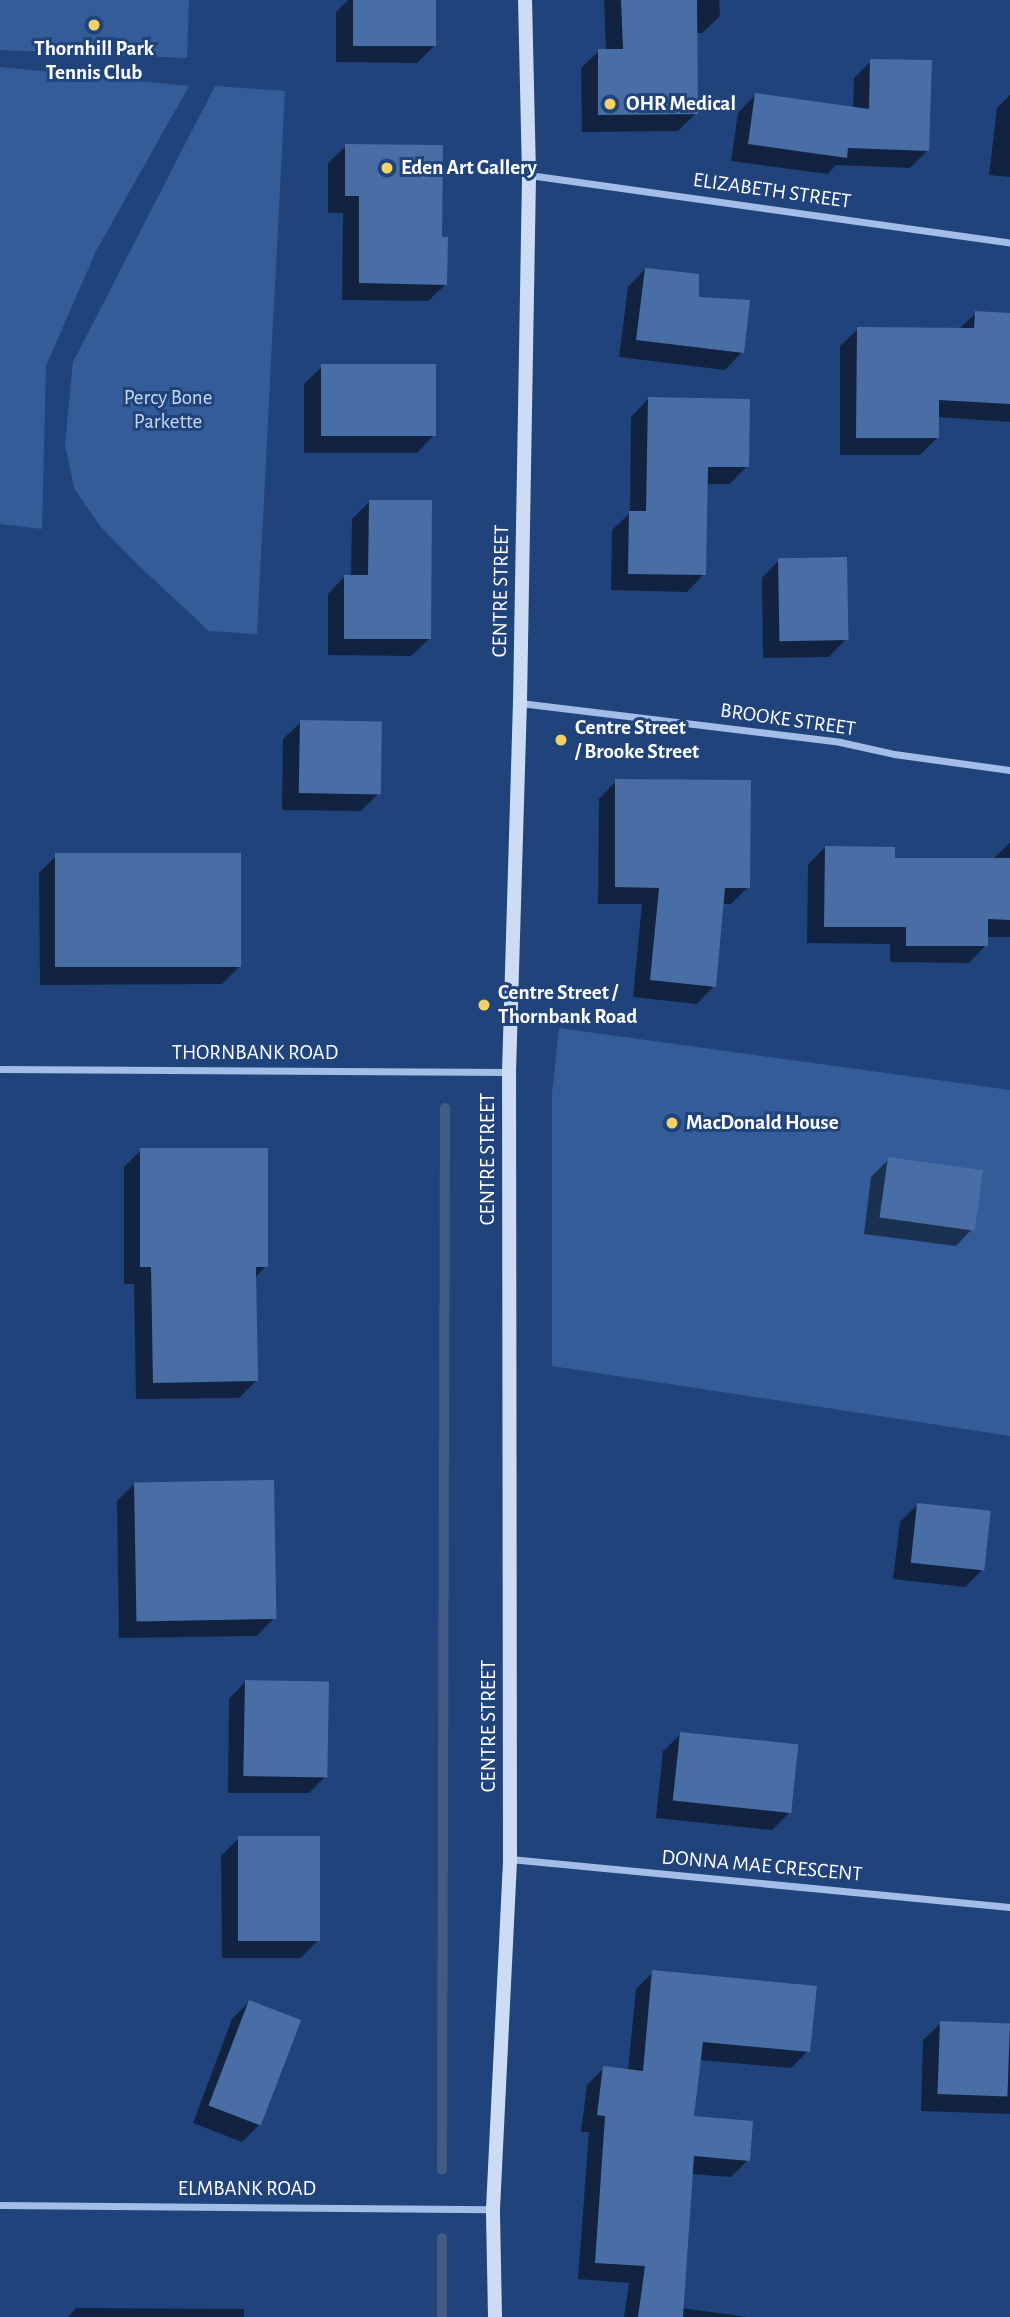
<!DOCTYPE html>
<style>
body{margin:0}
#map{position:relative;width:1010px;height:2317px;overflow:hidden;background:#20437b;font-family:"Alegreya Sans",sans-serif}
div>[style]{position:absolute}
.green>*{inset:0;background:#335c99}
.shadow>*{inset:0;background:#0007}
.stream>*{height:10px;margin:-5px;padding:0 5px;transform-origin:5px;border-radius:5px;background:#415b84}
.building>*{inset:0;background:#496da5;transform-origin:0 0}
.street>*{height:7px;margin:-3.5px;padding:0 3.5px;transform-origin:3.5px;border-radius:3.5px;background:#a2bee6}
.secondary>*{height:14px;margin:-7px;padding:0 7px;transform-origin:7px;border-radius:7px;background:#ccdcf5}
.dots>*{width:19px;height:19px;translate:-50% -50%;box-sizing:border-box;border:4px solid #20437b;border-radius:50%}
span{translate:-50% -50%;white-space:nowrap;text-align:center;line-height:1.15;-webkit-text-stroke:6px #20437b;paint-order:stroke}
.poi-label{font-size:21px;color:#fff;font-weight:700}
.left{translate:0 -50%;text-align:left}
.street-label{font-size:21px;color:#fff}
.park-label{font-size:21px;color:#c6d9f5}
</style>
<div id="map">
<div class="green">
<i style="clip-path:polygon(0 0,189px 0,187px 58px,0 50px)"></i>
<i style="clip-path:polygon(0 67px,189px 86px,96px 251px,46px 366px,42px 529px,0 524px)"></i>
<i style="clip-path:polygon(215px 86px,285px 91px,257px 634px,209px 631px,136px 563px,100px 526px,74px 488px,65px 444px,73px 362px)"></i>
<i style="clip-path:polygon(559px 1028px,1010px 1090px,1010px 1436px,552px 1366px,552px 1093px)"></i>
</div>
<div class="shadow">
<i style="clip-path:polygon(348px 0,434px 0,434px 46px,417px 63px,336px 62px,336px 12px)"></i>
<i style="clip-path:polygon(604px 0,719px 0,720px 16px,702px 33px,695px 33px,696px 113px,678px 131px,582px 132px,581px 68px,599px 51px,606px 51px)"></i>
<i style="clip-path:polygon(871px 61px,928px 150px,910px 168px,836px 165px,828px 174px,731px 161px,738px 113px,755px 95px,853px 108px,854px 78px)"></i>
<i style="clip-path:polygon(1010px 95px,1010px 177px,989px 175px,997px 108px)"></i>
<i style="clip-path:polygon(346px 146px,441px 239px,446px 284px,428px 301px,342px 300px,343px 213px,328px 213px,328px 163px)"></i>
<i style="clip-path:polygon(645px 269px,697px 298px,742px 352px,725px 370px,619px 357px,628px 287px)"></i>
<i style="clip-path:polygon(976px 313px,1010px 315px,1010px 422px,937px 417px,937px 438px,920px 455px,840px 455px,840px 346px,858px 329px,959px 329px)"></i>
<i style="clip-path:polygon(322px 367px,434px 435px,417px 453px,304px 453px,304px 384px)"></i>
<i style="clip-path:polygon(648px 399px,747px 466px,730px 484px,706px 484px,704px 574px,687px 592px,611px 590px,612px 530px,630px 513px,631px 417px)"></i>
<i style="clip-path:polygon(369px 502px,429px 639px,411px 656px,328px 655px,328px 594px,345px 576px,351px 576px,352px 519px)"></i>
<i style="clip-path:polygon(779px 560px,846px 639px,829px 657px,763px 658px,762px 578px)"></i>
<i style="clip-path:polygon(301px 722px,379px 793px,361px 811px,282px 810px,283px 739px)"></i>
<i style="clip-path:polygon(616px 781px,748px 887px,731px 904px,722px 904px,714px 986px,697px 1004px,633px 997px,642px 904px,598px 904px,599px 799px)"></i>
<i style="clip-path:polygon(1010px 843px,1010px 937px,986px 937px,986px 945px,969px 963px,890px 962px,890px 944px,807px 943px,808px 865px,825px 847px,893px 859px,992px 860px)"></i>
<i style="clip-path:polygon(56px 856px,240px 966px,222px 984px,40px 985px,39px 873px)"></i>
<i style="clip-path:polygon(141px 1150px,266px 1266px,255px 1278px,256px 1381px,239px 1398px,136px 1399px,134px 1284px,124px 1284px,124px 1167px)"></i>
<i style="clip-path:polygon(889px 1159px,973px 1228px,956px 1246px,864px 1234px,871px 1177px)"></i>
<i style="clip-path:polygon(134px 1484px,274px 1618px,257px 1636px,119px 1638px,117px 1501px)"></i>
<i style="clip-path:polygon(917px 1505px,982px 1570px,965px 1587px,893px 1579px,900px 1522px)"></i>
<i style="clip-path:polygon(246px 1681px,326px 1776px,309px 1793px,228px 1793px,229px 1699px)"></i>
<i style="clip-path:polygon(681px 1734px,789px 1813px,772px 1830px,656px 1818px,663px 1751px)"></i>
<i style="clip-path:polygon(239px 1838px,318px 1940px,301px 1958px,222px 1958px,221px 1856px)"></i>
<i style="clip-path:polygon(653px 1972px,808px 2051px,791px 2068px,699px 2060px,692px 2118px,748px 2160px,731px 2177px,691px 2174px,681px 2308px,748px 2317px,624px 2317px,629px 2283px,578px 2279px,589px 2132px,581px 2132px,587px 2085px,604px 2068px,628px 2071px,636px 1989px)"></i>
<i style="clip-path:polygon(249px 2002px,260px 2124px,242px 2142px,193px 2123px,232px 2019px)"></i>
<i style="clip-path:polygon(941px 2023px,1010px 2025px,1010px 2114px,921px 2111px,923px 2040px)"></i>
<i style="clip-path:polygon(76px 2308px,244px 2309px,244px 2317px,68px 2317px)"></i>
</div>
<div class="stream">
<i style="left:442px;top:2170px;width:1062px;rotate:-89.84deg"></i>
<i style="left:442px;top:2317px;width:79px;rotate:-90deg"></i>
</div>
<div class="building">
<i style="left:353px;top:0;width:83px;height:46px"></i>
<i style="clip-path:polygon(621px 0,697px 0,698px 114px,598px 115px,598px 49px,623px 49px)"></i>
<i style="clip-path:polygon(870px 59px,932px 60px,929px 151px,848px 148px,847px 158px,748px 144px,755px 93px,869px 109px)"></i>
<i style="clip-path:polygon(345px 144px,443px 145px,442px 237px,448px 237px,447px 285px,359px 283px,359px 196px,345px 196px)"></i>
<i style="clip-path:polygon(645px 268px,699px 274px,699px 297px,750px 300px,744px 353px,636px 340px)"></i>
<i style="clip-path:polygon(975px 311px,1010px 313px,1010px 404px,939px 400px,939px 438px,856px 438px,857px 327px,974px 328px)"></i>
<i style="left:436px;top:364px;width:72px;height:115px;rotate:90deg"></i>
<i style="clip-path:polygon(648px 397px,750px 399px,749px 467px,708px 467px,706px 575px,628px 574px,629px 511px,646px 511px)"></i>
<i style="clip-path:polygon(369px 500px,432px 500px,431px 639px,344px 639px,344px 575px,368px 575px)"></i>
<i style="left:847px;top:557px;width:83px;height:69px;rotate:89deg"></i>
<i style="left:300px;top:720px;width:82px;height:73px;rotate:1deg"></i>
<i style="clip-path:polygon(615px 779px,751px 780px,750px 888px,725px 888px,716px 987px,650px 980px,659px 888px,615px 887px)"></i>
<i style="clip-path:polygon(825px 846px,895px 847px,895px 858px,1010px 858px,1010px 920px,988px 919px,988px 946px,906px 946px,906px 927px,824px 927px)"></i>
<i style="left:241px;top:853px;width:114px;height:186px;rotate:90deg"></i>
<i style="clip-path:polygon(140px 1148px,268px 1148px,268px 1267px,256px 1267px,258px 1381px,153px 1383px,151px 1267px,140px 1267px)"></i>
<i style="left:888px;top:1157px;width:96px;height:61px;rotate:8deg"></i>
<i style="left:274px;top:1480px;width:139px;height:140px;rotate:89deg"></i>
<i style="left:917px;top:1503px;width:74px;height:60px;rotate:6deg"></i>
<i style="left:245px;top:1680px;width:84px;height:96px;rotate:1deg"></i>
<i style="left:680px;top:1732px;width:119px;height:69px;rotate:6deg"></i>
<i style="left:320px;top:1836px;width:105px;height:82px;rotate:90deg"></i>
<i style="clip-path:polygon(652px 1970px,817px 1986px,810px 2052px,703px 2042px,694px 2116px,753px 2121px,750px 2161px,694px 2156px,683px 2317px,638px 2317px,645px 2266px,595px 2263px,605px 2116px,597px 2115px,603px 2066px,643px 2071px)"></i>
<i style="left:249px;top:2000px;width:56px;height:113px;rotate:21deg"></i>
<i style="left:940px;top:2021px;width:70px;height:73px;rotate:2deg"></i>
</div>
<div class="street">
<i style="left:529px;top:175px;width:486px;rotate:8deg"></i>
<i style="left:520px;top:703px;width:322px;rotate:6.9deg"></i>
<i style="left:840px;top:742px;width:55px;rotate:12.5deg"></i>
<i style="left:894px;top:754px;width:117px;rotate:7.9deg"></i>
<i style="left:0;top:1069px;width:508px;rotate:0.34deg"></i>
<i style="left:510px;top:1859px;width:502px;rotate:5.48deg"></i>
<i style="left:0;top:2205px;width:493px;rotate:0.5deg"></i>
</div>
<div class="secondary">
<i style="left:495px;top:2317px;width:108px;rotate:-91.1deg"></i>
<i style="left:493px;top:2209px;width:350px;rotate:-87.2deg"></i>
<i style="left:510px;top:1859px;width:787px;rotate:-90.07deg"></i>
<i style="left:509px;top:1072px;width:369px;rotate:-88.3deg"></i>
<i style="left:520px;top:703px;width:528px;rotate:-89.02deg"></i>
<i style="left:529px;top:175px;width:175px;rotate:-91.3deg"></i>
</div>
<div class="dots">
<i style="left:94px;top:25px;background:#f3d163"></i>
<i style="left:610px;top:104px;background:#f3d163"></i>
<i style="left:387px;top:168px;background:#f3d163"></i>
<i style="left:561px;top:740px;background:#f3d163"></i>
<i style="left:484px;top:1005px;background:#f3d163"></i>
<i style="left:672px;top:1123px;background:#f3d163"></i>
</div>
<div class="poi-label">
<span style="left:94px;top:61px">Thornhill Park<br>Tennis Club</span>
<span class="left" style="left:626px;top:104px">OHR Medical</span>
<span class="left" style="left:401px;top:168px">Eden Art Gallery</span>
<span class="left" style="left:575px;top:740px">Centre Street<br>/ Brooke Street</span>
<span class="left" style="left:498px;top:1005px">Centre Street /<br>Thornbank Road</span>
<span class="left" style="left:686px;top:1123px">MacDonald House</span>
</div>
<div class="street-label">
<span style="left:772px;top:191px;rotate:8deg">ELIZABETH STREET</span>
<span style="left:501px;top:591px;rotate:-89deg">CENTRE STREET</span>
<span style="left:788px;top:720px;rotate:8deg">BROOKE STREET</span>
<span style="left:255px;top:1053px">THORNBANK ROAD</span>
<span style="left:488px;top:1159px;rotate:-90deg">CENTRE STREET</span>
<span style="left:489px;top:1726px;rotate:-90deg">CENTRE STREET</span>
<span style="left:762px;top:1866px;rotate:5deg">DONNA MAE CRESCENT</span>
<span style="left:247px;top:2189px">ELMBANK ROAD</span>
</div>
<div class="park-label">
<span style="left:168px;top:410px">Percy Bone<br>Parkette</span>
</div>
</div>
